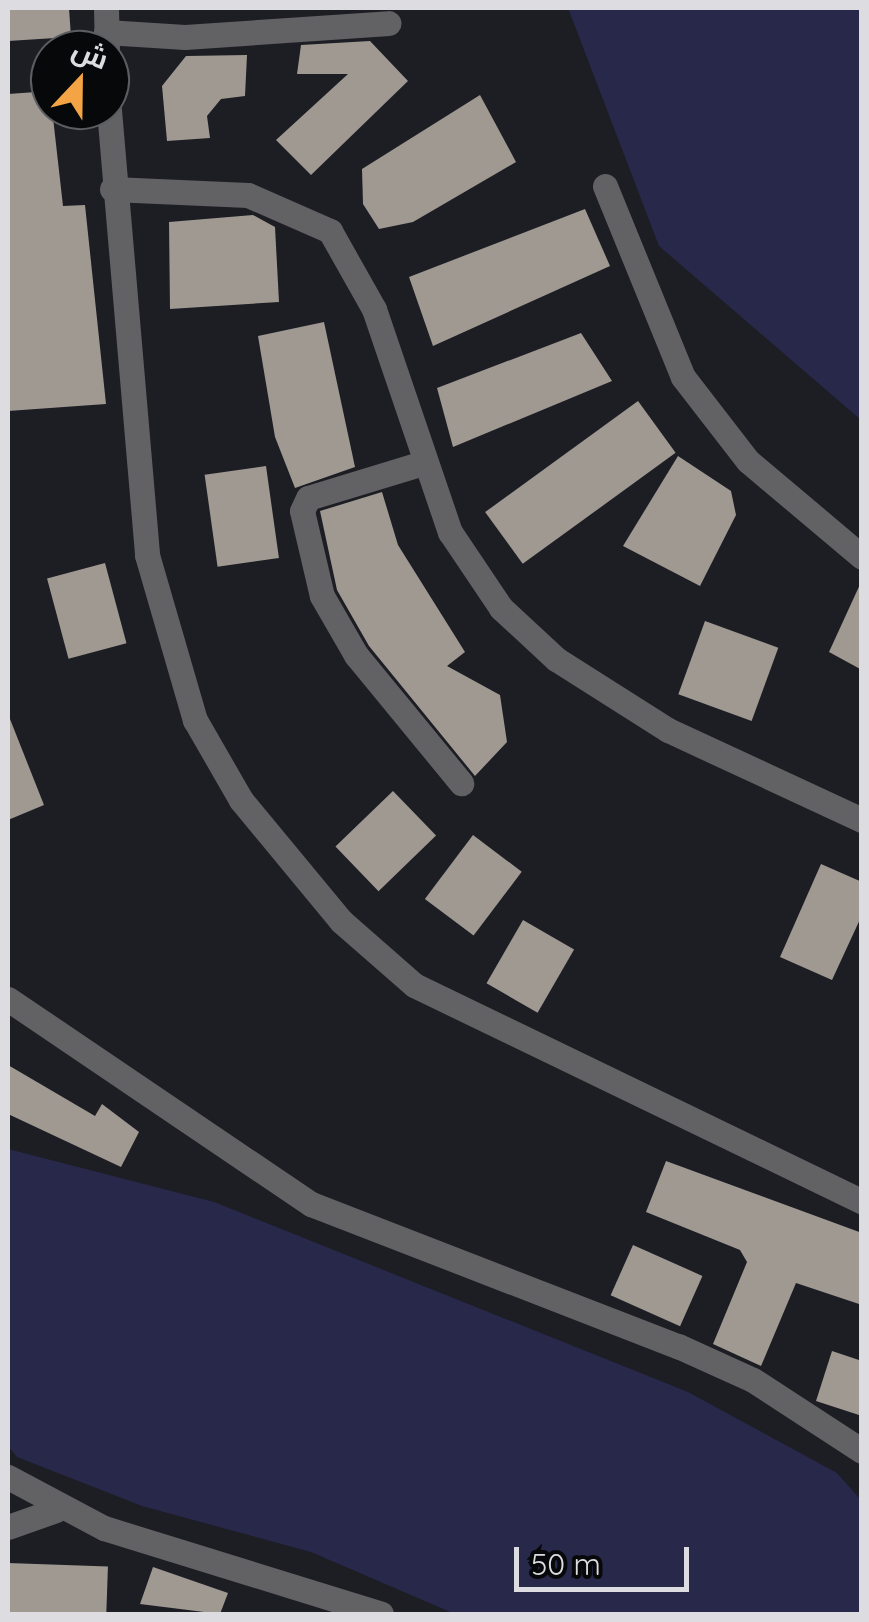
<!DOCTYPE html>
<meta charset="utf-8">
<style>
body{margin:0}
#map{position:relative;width:869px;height:1622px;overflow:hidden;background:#1d1d24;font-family:Quicksand,Cairo,sans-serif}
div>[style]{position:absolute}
.green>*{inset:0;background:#27284a}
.building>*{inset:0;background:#9f9992;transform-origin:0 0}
.minor>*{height:25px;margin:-12.5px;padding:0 12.5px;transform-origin:12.5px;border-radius:12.5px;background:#626265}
span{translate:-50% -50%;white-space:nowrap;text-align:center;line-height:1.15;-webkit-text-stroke:10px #07080a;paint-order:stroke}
.frame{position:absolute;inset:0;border:10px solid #dcdce1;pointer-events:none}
.north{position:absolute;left:30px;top:30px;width:100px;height:100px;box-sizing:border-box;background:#07080a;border:2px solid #5c5d60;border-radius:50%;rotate:22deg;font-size:28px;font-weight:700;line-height:40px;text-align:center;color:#dcdce1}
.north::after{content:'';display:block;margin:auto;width:35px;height:45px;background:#f4a444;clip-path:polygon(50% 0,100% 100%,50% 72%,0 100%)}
.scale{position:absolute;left:514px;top:1547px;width:175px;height:45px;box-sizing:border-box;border:5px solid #dcdce1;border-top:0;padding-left:12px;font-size:30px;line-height:35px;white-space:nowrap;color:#dcdce1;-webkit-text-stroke:8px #07080a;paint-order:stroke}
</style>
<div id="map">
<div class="green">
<i style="clip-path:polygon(568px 8px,861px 8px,861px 420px,659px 246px)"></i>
<i style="clip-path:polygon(8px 1149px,214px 1202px,688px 1392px,837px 1473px,861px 1500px,861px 1614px,455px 1614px,311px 1552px,142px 1506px,17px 1457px,8px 1446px)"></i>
</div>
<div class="building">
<i style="clip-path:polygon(8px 8px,69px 8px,71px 37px,8px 41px)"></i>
<i style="clip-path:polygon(370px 41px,408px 81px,311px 175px,276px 140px,348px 74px,297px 74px,301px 45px)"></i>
<i style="clip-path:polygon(247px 55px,245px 96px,221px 99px,207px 116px,210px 138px,167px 141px,162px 86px,186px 56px)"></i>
<i style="clip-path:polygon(50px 91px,63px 206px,85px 205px,106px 404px,8px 411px,8px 94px)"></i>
<i style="clip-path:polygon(480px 95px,516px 162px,413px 222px,379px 229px,363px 204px,362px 169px)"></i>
<i style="clip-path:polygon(585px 209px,610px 266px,433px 346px,409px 277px)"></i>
<i style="clip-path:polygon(253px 215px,275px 227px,279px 302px,170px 309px,169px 222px)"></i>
<i style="clip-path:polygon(324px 322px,355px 467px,295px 488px,275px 437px,258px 336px)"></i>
<i style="clip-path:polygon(581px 333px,612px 381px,453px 447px,437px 388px)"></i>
<i style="left:638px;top:401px;width:64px;height:189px;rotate:54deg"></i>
<i style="clip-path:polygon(678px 456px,731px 491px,736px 515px,700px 586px,623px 546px)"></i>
<i style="left:266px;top:466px;width:93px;height:62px;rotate:82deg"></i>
<i style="clip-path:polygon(382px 492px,398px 545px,465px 652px,447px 666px,500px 695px,507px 742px,475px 776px,369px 646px,337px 590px,320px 511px)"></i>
<i style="left:105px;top:563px;width:83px;height:60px;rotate:75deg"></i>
<i style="clip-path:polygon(862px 580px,862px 670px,829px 652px)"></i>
<i style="left:705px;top:621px;width:78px;height:78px;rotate:20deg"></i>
<i style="clip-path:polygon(8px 714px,44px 805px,8px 820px)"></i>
<i style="left:393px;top:791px;width:62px;height:80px;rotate:46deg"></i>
<i style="left:473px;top:835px;width:61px;height:80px;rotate:37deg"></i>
<i style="clip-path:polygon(821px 864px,862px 882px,862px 915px,832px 980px,780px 957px)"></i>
<i style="left:523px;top:920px;width:59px;height:73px;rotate:30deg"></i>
<i style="clip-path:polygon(8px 1065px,95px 1116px,102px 1104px,139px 1132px,121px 1167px,8px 1114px)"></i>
<i style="clip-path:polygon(666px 1161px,862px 1233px,862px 1305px,796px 1283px,761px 1366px,713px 1344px,747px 1262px,740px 1250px,646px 1212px)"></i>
<i style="left:633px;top:1245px;width:76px;height:55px;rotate:24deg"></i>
<i style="clip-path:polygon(832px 1351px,862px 1361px,862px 1416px,816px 1401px)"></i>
<i style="left:8px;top:1563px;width:100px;height:51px;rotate:2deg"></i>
<i style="clip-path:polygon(153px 1567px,228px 1593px,220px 1614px,140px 1604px)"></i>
</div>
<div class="minor">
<i style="left:106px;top:8px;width:42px;rotate:88.6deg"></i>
<i style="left:106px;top:32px;width:79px;rotate:3.6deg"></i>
<i style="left:185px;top:37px;width:204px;rotate:-3.9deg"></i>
<i style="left:109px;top:110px;width:447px;rotate:85.1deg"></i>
<i style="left:147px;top:555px;width:172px;rotate:73.8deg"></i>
<i style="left:195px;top:720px;width:92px;rotate:60.1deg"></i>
<i style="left:241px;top:800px;width:157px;rotate:50.4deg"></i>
<i style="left:341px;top:921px;width:97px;rotate:41.2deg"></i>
<i style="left:414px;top:985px;width:498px;rotate:25.8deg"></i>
<i style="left:605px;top:186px;width:206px;rotate:67.8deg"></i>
<i style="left:683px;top:377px;width:106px;rotate:52.3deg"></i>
<i style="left:748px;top:461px;width:149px;rotate:40.1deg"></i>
<i style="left:112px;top:189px;width:136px;rotate:2.5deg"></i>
<i style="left:248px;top:195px;width:90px;rotate:23.7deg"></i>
<i style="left:330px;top:231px;width:90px;rotate:60.6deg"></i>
<i style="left:374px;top:309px;width:236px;rotate:71.2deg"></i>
<i style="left:450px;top:532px;width:92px;rotate:56.1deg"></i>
<i style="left:501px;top:608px;width:75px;rotate:42.8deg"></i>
<i style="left:556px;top:659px;width:133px;rotate:32.4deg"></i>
<i style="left:668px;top:730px;width:214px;rotate:24.9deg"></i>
<i style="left:423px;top:463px;width:120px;rotate:163.1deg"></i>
<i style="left:308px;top:498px;width:14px;rotate:115deg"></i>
<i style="left:302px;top:511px;width:87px;rotate:76.8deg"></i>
<i style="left:322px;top:596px;width:68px;rotate:60deg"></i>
<i style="left:356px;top:655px;width:166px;rotate:50.6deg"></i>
<i style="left:8px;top:999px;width:366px;rotate:34.1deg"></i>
<i style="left:311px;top:1204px;width:394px;rotate:21.2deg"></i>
<i style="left:678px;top:1346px;width:82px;rotate:24.4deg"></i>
<i style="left:753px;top:1380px;width:130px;rotate:33.1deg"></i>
<i style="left:8px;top:1477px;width:109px;rotate:28deg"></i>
<i style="left:104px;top:1528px;width:290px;rotate:17.2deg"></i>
<i style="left:8px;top:1527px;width:51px;rotate:-19.5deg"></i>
</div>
<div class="frame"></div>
<div class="north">ش</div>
<div class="scale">50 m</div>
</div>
